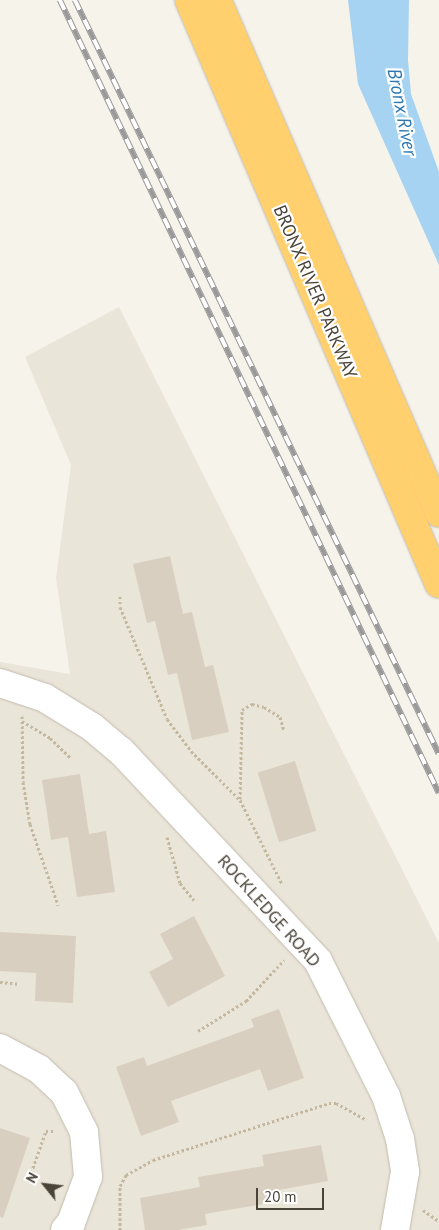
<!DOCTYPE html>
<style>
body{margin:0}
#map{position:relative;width:439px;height:1230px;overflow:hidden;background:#f6f3eb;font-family:"PT Sans",sans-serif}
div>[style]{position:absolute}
.residential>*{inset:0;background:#eae5d9}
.water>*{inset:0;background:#a7d3f2}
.building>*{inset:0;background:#d8cfc0;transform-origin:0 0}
.path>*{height:3px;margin-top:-1.5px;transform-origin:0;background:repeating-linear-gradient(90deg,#c4b79e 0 2.5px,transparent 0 5px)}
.roads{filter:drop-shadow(0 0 1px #c2bbad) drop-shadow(0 0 1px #c2bbad)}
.minor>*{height:28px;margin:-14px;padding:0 14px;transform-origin:14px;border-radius:14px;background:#fff}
.highway>*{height:28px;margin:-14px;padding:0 14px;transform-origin:14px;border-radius:14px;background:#ffd06d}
.rail>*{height:5.5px;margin-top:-2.75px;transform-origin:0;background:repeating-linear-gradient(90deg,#fff 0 11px,#999 0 22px);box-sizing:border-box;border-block:1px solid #999}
span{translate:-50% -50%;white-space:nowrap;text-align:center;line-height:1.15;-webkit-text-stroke:4.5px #fff;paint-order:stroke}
.street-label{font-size:18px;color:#4a4338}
.water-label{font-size:19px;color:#2d78b1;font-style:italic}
.north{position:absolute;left:20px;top:1160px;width:50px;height:50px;-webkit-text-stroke:4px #fff;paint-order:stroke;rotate:299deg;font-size:14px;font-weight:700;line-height:20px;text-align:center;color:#4a4338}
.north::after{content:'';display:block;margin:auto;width:18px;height:22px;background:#4a4338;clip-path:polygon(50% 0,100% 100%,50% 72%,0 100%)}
.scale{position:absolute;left:256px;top:1188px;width:68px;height:22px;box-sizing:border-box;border:2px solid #4a4338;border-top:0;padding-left:6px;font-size:15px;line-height:18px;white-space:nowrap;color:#4a4338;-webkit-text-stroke:4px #fff;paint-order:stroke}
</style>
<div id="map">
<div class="residential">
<i style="clip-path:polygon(119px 307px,439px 943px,439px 1230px,0 1230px,0 662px,70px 674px,56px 578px,71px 465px,25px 357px)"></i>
</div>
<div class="water">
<i style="clip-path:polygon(348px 0,409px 0,408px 60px,411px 94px,439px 172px,439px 265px,358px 84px)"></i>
</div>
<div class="building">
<i style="clip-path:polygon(170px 556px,183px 614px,192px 612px,205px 667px,213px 665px,229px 732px,192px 740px,177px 673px,168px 675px,155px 621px,147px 623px,133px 564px)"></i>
<i style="left:295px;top:761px;width:73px;height:39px;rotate:73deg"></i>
<i style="clip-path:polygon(80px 774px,89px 834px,106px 831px,115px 892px,77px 897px,68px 837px,51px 840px,42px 780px)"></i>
<i style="clip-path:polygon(194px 916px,225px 976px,168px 1007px,149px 972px,173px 959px,160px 934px)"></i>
<i style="clip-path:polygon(0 932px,76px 936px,73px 1003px,35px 1001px,36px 973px,0 971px)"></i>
<i style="clip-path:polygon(279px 1009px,304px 1078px,268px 1091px,260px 1069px,171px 1101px,179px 1122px,141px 1136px,116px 1067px,144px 1057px,147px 1066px,254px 1027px,251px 1019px)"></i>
<i style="clip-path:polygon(0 1128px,30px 1138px,3px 1218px,0 1217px)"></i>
<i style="clip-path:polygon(321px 1145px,328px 1181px,268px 1192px,270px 1203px,205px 1214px,207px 1225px,178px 1230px,145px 1230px,140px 1198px,200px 1187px,198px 1177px,264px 1166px,262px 1155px)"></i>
</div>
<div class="path">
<i style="left:120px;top:596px;width:11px;rotate:90deg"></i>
<i style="left:120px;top:607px;width:121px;rotate:67.2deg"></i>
<i style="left:167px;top:719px;width:40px;rotate:53deg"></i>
<i style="left:191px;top:751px;width:69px;rotate:45deg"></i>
<i style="left:240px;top:800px;width:94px;rotate:63.4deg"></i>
<i style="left:22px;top:716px;width:66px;rotate:89.1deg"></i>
<i style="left:23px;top:782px;width:43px;rotate:80.5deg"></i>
<i style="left:30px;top:824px;width:86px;rotate:70.9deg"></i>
<i style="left:22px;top:721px;width:33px;rotate:31deg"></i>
<i style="left:50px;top:738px;width:28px;rotate:44deg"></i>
<i style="left:240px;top:799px;width:89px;rotate:-88.7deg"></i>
<i style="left:242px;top:710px;width:12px;rotate:-31deg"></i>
<i style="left:252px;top:704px;width:12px;rotate:14deg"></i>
<i style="left:264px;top:707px;width:19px;rotate:32deg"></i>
<i style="left:280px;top:717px;width:15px;rotate:74deg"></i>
<i style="left:167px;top:837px;width:48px;rotate:74.2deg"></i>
<i style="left:180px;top:883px;width:22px;rotate:51deg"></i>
<i style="left:0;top:982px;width:20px;rotate:6deg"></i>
<i style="left:198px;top:1031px;width:57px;rotate:-32deg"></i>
<i style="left:246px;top:1001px;width:56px;rotate:-47.2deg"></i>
<i style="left:28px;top:1182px;width:54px;rotate:-70.6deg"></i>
<i style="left:46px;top:1131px;width:10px"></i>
<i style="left:423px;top:1210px;width:19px;rotate:35deg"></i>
<i style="left:120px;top:1230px;width:44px;rotate:-90deg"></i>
<i style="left:120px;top:1186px;width:13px;rotate:-61deg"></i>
<i style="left:126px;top:1175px;width:31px;rotate:-29deg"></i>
<i style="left:153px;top:1160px;width:185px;rotate:-17.9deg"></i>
<i style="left:329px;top:1103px;width:7px"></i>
<i style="left:336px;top:1103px;width:35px;rotate:29deg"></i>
</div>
<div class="roads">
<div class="minor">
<i style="left:0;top:683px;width:47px;rotate:18.4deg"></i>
<i style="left:45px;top:698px;width:55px;rotate:31.7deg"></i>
<i style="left:92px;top:727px;width:38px;rotate:40deg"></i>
<i style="left:121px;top:751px;width:288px;rotate:46.8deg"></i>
<i style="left:318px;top:961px;width:151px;rotate:63.3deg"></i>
<i style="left:386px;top:1096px;width:45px;rotate:72deg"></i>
<i style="left:400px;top:1139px;width:33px;rotate:81deg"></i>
<i style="left:405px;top:1172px;width:59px;rotate:99.8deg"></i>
<i style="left:0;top:1048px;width:44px;rotate:28.3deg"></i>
<i style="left:39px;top:1069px;width:34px;rotate:43deg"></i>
<i style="left:64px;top:1092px;width:45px;rotate:63.4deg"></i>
<i style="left:84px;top:1132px;width:45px;rotate:84.9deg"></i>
<i style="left:88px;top:1177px;width:49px;rotate:110.3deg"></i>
<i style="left:71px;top:1223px;width:9px;rotate:131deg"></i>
</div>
<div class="highway">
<i style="left:189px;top:0;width:635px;rotate:66.83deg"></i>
<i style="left:217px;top:0;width:559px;rotate:66.6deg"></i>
</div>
</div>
<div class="rail">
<i style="left:60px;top:0;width:879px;rotate:64.46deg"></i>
<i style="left:75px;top:0;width:837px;rotate:64.23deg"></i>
</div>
<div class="street-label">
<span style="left:315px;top:292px;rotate:67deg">BRONX RIVER PARKWAY</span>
<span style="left:269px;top:911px;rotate:48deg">ROCKLEDGE ROAD</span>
</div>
<div class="water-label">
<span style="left:402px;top:112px;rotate:79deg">Bronx River</span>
</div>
<div class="north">N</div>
<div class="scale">20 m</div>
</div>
